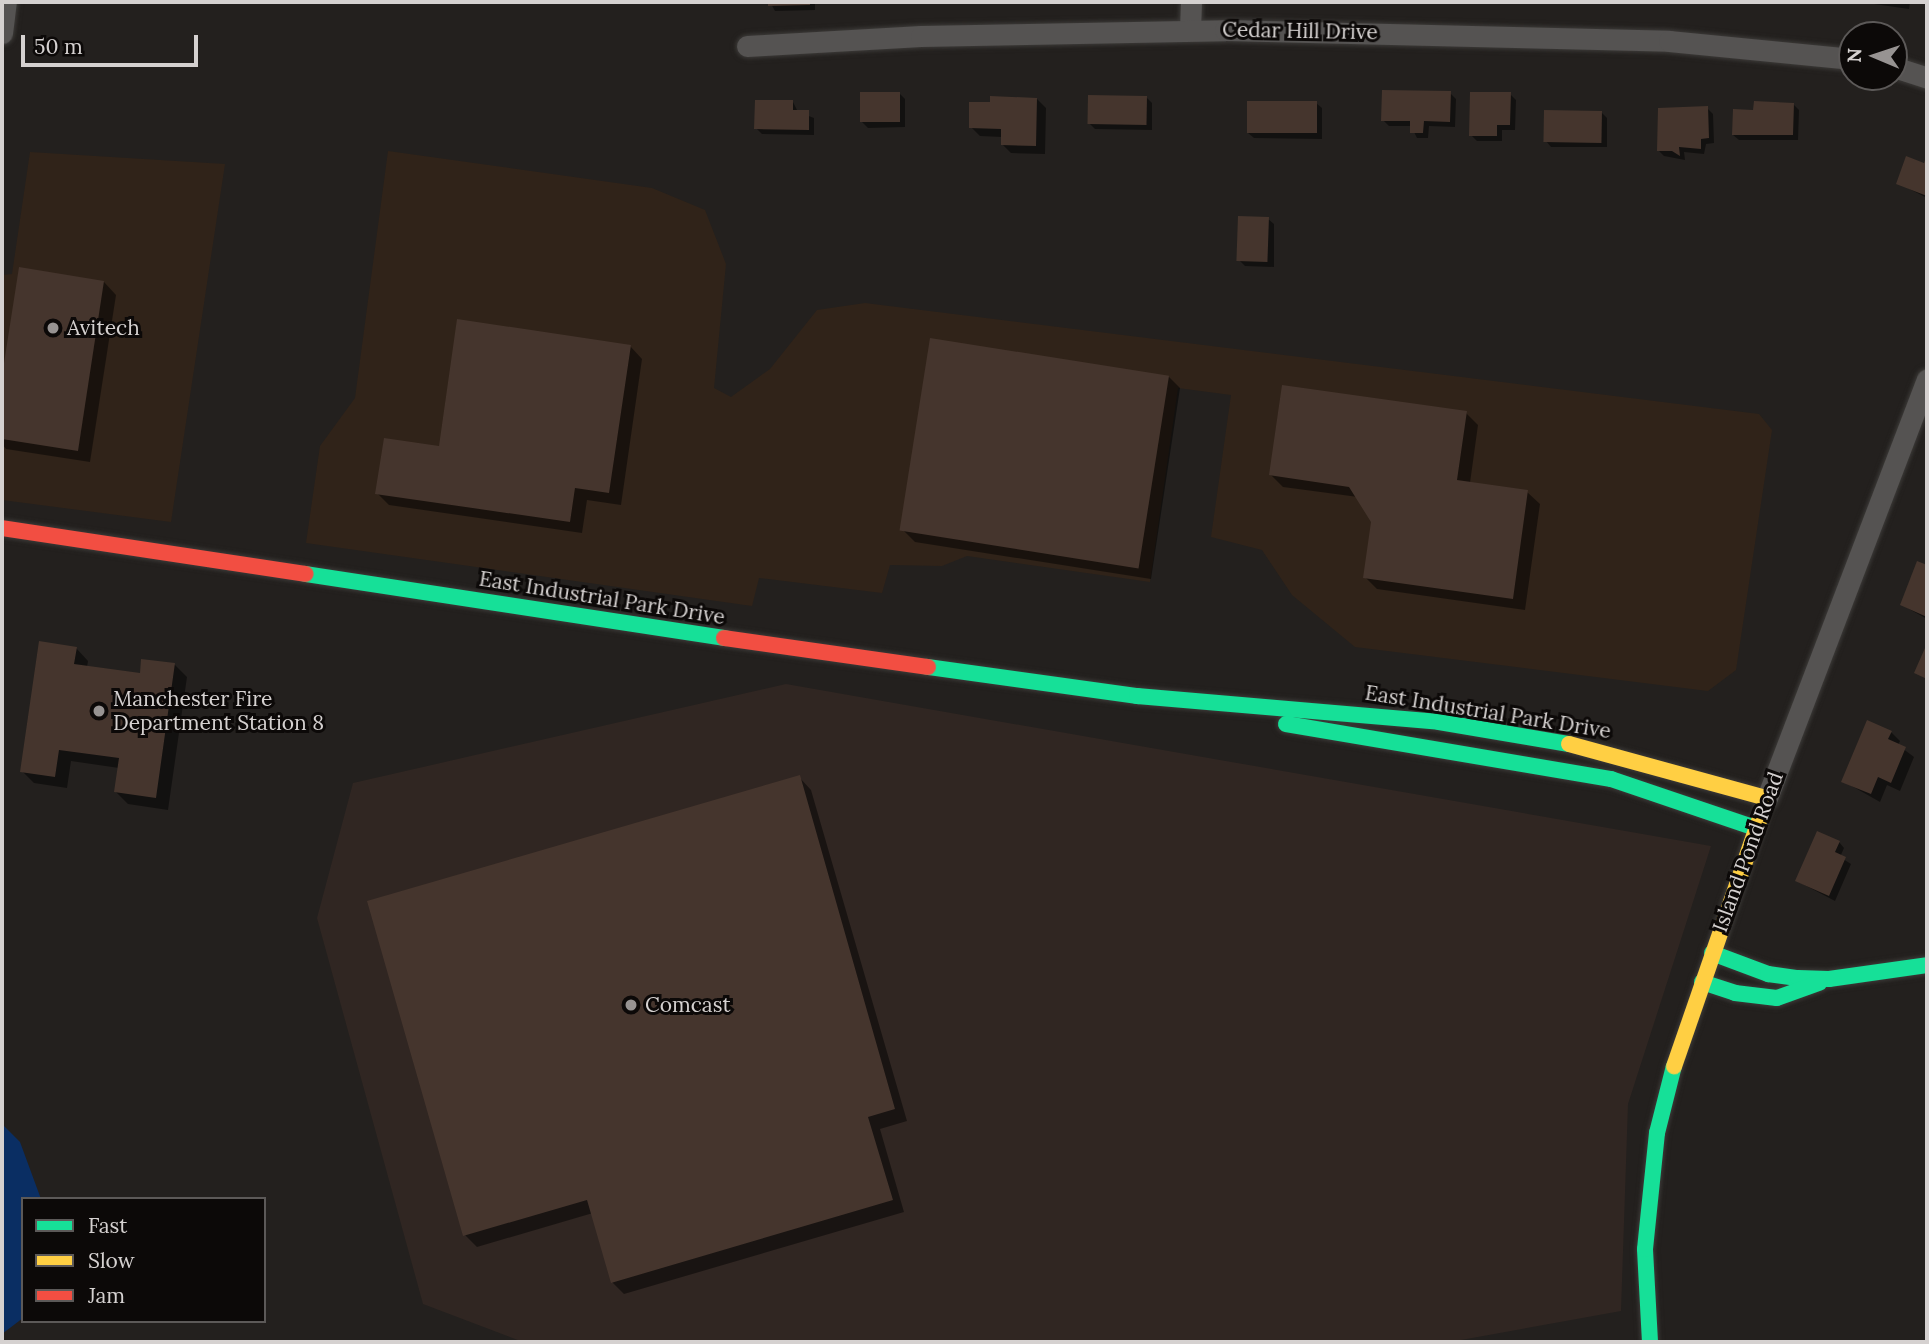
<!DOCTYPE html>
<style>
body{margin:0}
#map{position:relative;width:1929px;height:1344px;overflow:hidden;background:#23201e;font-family:Lora,serif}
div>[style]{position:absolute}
.built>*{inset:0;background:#302622}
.industrial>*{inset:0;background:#302319}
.water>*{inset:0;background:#0a2e63}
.shadow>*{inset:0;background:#0007}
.building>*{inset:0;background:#45352d;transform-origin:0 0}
.roads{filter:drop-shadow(0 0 2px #3c3a38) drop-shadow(0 0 2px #3c3a38)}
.street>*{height:21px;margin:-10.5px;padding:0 10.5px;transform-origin:10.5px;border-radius:10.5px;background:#555352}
.fast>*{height:16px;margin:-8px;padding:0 8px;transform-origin:8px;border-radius:8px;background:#16e098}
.slow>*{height:16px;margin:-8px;padding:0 8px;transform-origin:8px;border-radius:8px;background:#ffcf43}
.jam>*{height:16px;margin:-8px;padding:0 8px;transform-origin:8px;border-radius:8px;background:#f24e42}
.dots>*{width:19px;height:19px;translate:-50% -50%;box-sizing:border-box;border:4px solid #0c0908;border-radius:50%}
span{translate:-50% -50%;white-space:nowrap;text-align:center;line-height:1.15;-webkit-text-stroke:6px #0c0908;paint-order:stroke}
.street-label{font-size:21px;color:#d5d1d0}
.poi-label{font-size:21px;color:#d5d1d0}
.left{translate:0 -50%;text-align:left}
.frame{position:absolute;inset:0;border:4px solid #d5d1d0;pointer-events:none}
.legend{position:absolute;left:21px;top:1197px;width:245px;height:126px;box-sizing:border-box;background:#0c0908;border:2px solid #5c5958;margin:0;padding:9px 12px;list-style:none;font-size:21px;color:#d5d1d0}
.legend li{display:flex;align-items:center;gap:14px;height:35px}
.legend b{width:35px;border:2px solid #5c5958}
.north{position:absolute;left:1838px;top:21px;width:70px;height:70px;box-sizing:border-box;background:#0c0908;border:2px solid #5c5958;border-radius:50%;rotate:272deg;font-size:19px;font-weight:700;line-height:28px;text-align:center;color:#d5d1d0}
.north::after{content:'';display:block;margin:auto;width:24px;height:32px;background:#979392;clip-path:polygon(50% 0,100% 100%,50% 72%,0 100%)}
.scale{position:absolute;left:21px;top:35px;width:177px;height:32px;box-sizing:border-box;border:4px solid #d5d1d0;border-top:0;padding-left:9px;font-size:21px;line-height:24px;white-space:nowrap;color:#d5d1d0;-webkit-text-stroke:5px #0c0908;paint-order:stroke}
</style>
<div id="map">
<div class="built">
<i style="clip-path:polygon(786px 684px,1711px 846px,1628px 1104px,1621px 1311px,1450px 1342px,523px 1342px,423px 1304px,317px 918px,353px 783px)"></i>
</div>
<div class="industrial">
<i style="clip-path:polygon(388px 151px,652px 188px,705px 210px,726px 264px,714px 388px,731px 397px,770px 369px,817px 310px,865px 303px,1759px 414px,1772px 430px,1736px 670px,1708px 691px,1355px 647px,1292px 595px,1262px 550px,1211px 537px,1231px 395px,1178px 388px,1150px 582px,967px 556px,942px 566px,890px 565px,882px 593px,759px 578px,752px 606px,306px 543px,320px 446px,355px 398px)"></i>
<i style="clip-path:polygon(30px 152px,225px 164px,171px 522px,2px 500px,2px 275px,12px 274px)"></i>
</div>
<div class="water">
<i style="clip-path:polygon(2px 1124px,20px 1142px,41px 1199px,23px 1199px,23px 1318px,2px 1334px)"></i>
</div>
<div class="shadow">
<i style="clip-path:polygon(770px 2px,815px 2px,815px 10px,775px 11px)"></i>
<i style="clip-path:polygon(1860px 2px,1910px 2px,1909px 9px)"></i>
<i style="clip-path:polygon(899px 93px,905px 99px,905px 127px,868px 128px,862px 122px)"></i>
<i style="clip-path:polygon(1450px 93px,1456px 99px,1455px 127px,1429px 126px,1428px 138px,1417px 138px,1411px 126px,1389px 126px,1383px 120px)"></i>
<i style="clip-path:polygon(1510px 94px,1516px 100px,1515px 130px,1502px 130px,1502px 141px,1477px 141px,1471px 135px)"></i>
<i style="clip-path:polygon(1146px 97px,1152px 103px,1152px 130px,1095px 129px,1089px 123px)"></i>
<i style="clip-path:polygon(1037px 99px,1046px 108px,1045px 154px,1011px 153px,1002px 144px,1002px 137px,980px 136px,971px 127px)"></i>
<i style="clip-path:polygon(793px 102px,798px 112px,814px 118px,814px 135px,762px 134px,756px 128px)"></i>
<i style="clip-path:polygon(1316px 103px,1322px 108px,1322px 139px,1254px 138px,1248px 133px)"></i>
<i style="clip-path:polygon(1794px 105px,1799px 110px,1798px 140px,1739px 140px,1733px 135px,1755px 112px)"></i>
<i style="clip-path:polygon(1707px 108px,1713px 114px,1714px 143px,1706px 144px,1704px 154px,1684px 152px,1685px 160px,1664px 156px,1659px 151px)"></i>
<i style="clip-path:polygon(1601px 112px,1607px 118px,1607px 147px,1551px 147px,1546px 141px)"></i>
<i style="clip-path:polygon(1927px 160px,1927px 198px,1898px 183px)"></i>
<i style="clip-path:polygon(1268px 219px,1274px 224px,1274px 267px,1245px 266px,1239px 260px)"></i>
<i style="clip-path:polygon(20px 269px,104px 282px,116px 295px,90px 462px,6px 449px,2px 444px,2px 387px)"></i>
<i style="clip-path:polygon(630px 346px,642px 359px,621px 505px,587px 500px,582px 533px,389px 505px,377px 493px,441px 448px)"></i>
<i style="clip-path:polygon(1168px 376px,1180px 388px,1151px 579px,915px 542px,903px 530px)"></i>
<i style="clip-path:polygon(1466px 413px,1478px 425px,1470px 483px,1527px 492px,1540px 504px,1525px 610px,1377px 589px,1365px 577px,1373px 522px,1358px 497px,1283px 487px,1271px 475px)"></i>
<i style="clip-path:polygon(1918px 563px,1927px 567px,1927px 619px,1902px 605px)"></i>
<i style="clip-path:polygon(76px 648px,88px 661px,87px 667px,141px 675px,175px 665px,187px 677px,168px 810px,128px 804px,116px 792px,119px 768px,71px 761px,67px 788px,34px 783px,22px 771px)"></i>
<i style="clip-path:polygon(1891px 732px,1900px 741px,1898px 745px,1914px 757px,1900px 791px,1887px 785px,1880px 802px,1843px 781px)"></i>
<i style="clip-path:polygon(799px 777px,811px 790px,907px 1121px,880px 1129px,904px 1212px,624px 1294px,612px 1282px,593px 1213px,477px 1247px,465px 1235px)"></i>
<i style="clip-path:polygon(1839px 842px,1844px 848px,1840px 857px,1851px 864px,1835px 901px,1797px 881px)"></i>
</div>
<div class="building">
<i style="clip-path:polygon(768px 2px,810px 2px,810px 5px,768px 6px)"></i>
<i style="clip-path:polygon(1382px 90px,1451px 91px,1450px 122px,1424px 121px,1423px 133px,1410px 133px,1410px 121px,1381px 121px)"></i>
<i style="left:860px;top:92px;width:40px;height:30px"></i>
<i style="clip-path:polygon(1470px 92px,1511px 92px,1510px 125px,1497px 125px,1497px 136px,1469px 136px)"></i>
<i style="left:1088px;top:95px;width:59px;height:29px;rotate:1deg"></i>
<i style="clip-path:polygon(990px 96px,1037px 98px,1036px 146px,1001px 145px,1001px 129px,969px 128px,969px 102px,990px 102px)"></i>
<i style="clip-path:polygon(755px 100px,793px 100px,793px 110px,809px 110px,809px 130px,754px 129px)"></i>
<i style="left:1247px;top:101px;width:70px;height:32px"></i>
<i style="clip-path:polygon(1754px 101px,1794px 103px,1793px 135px,1732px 135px,1733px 109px,1753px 110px)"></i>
<i style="clip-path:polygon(1708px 106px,1709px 138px,1701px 139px,1701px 149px,1679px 147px,1680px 156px,1672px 151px,1657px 151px,1658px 108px)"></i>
<i style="left:1544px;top:110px;width:58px;height:32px;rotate:1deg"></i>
<i style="clip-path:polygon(1927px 155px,1927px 196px,1896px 184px,1906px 156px,1924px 163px)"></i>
<i style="left:1238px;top:216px;width:31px;height:45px;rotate:2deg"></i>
<i style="clip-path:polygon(19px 267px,104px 281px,78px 451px,2px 439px,2px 376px)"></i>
<i style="clip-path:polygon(457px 319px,631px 345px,609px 493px,575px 488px,570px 522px,375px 494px,384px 438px,439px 446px)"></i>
<i style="left:930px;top:338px;width:242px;height:195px;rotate:9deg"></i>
<i style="clip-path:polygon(1282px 385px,1467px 411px,1457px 480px,1528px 490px,1513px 599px,1363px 578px,1371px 522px,1349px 487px,1269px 475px)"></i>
<i style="clip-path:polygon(1917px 561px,1927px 565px,1927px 617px,1900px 605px)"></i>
<i style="clip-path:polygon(39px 641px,77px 647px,74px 664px,140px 673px,141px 659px,175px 663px,156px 798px,114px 792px,119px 758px,59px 750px,55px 777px,20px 772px)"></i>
<i style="clip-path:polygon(1925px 648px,1927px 649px,1927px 679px,1914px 673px)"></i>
<i style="clip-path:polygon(1867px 720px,1892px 731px,1888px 739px,1906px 747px,1891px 783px,1878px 777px,1871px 794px,1841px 782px)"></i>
<i style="clip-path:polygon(800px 775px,895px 1109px,868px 1117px,893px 1200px,611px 1283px,587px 1200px,463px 1236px,367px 901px)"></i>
<i style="clip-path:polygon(1817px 831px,1840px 841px,1835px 852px,1846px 857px,1829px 896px,1795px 881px)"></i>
</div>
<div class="roads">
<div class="street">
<i style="left:1190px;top:30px;width:28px;rotate:-88deg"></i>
<i style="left:2px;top:33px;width:31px;rotate:-83deg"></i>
<i style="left:747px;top:46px;width:174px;rotate:-3.3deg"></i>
<i style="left:921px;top:36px;width:304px;rotate:-1.1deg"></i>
<i style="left:1225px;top:30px;width:444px;rotate:1.4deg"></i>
<i style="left:1669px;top:41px;width:184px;rotate:5.6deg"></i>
<i style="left:1894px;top:67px;width:35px;rotate:18deg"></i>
<i style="left:1767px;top:798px;width:448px;rotate:-69.1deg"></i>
</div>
<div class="fast">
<i style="left:306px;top:574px;width:423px;rotate:8.7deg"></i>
<i style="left:928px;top:667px;width:211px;rotate:7.9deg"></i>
<i style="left:1137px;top:696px;width:303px;rotate:4.9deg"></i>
<i style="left:1439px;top:722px;width:132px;rotate:9.6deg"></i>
<i style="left:1286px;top:724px;width:330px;rotate:9.6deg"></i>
<i style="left:1611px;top:779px;width:153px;rotate:18.7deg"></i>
<i style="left:1712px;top:953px;width:60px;rotate:20.6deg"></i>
<i style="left:1768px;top:974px;width:30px;rotate:8deg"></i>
<i style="left:1798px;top:978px;width:31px;rotate:2deg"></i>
<i style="left:1829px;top:979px;width:99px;rotate:-8.1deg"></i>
<i style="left:1702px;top:982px;width:35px;rotate:18deg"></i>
<i style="left:1735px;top:993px;width:42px;rotate:6.8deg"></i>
<i style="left:1777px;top:998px;width:45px;rotate:-19.7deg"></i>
<i style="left:1650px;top:1342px;width:93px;rotate:-93.1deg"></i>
<i style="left:1645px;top:1249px;width:117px;rotate:-84.1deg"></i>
<i style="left:1657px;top:1133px;width:69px;rotate:-75.8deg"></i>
</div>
<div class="slow">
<i style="left:1569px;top:744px;width:205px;rotate:15.3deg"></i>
<i style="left:1767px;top:798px;width:284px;rotate:109.1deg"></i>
</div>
<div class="jam">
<i style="left:2px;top:528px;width:307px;rotate:8.6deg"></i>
<i style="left:724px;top:638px;width:206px;rotate:8.1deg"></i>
</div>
</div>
<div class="dots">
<i style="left:53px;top:328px;background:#979392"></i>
<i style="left:99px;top:711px;background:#979392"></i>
<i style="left:631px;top:1005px;background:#979392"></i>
</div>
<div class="street-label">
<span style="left:1300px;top:31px;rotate:1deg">Cedar Hill Drive</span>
<span style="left:602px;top:598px;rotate:9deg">East Industrial Park Drive</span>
<span style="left:1488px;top:712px;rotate:9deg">East Industrial Park Drive</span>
<span style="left:1748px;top:852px;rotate:-70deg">Island Pond Road</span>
</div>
<div class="poi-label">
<span class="left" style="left:67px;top:328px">Avitech</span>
<span class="left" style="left:113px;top:711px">Manchester Fire<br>Department Station 8</span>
<span class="left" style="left:645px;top:1005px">Comcast</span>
</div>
<div class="frame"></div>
<ul class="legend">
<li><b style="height:9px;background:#16e098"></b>Fast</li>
<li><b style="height:9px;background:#ffcf43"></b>Slow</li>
<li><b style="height:9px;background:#f24e42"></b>Jam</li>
</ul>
<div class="north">N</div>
<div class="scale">50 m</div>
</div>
